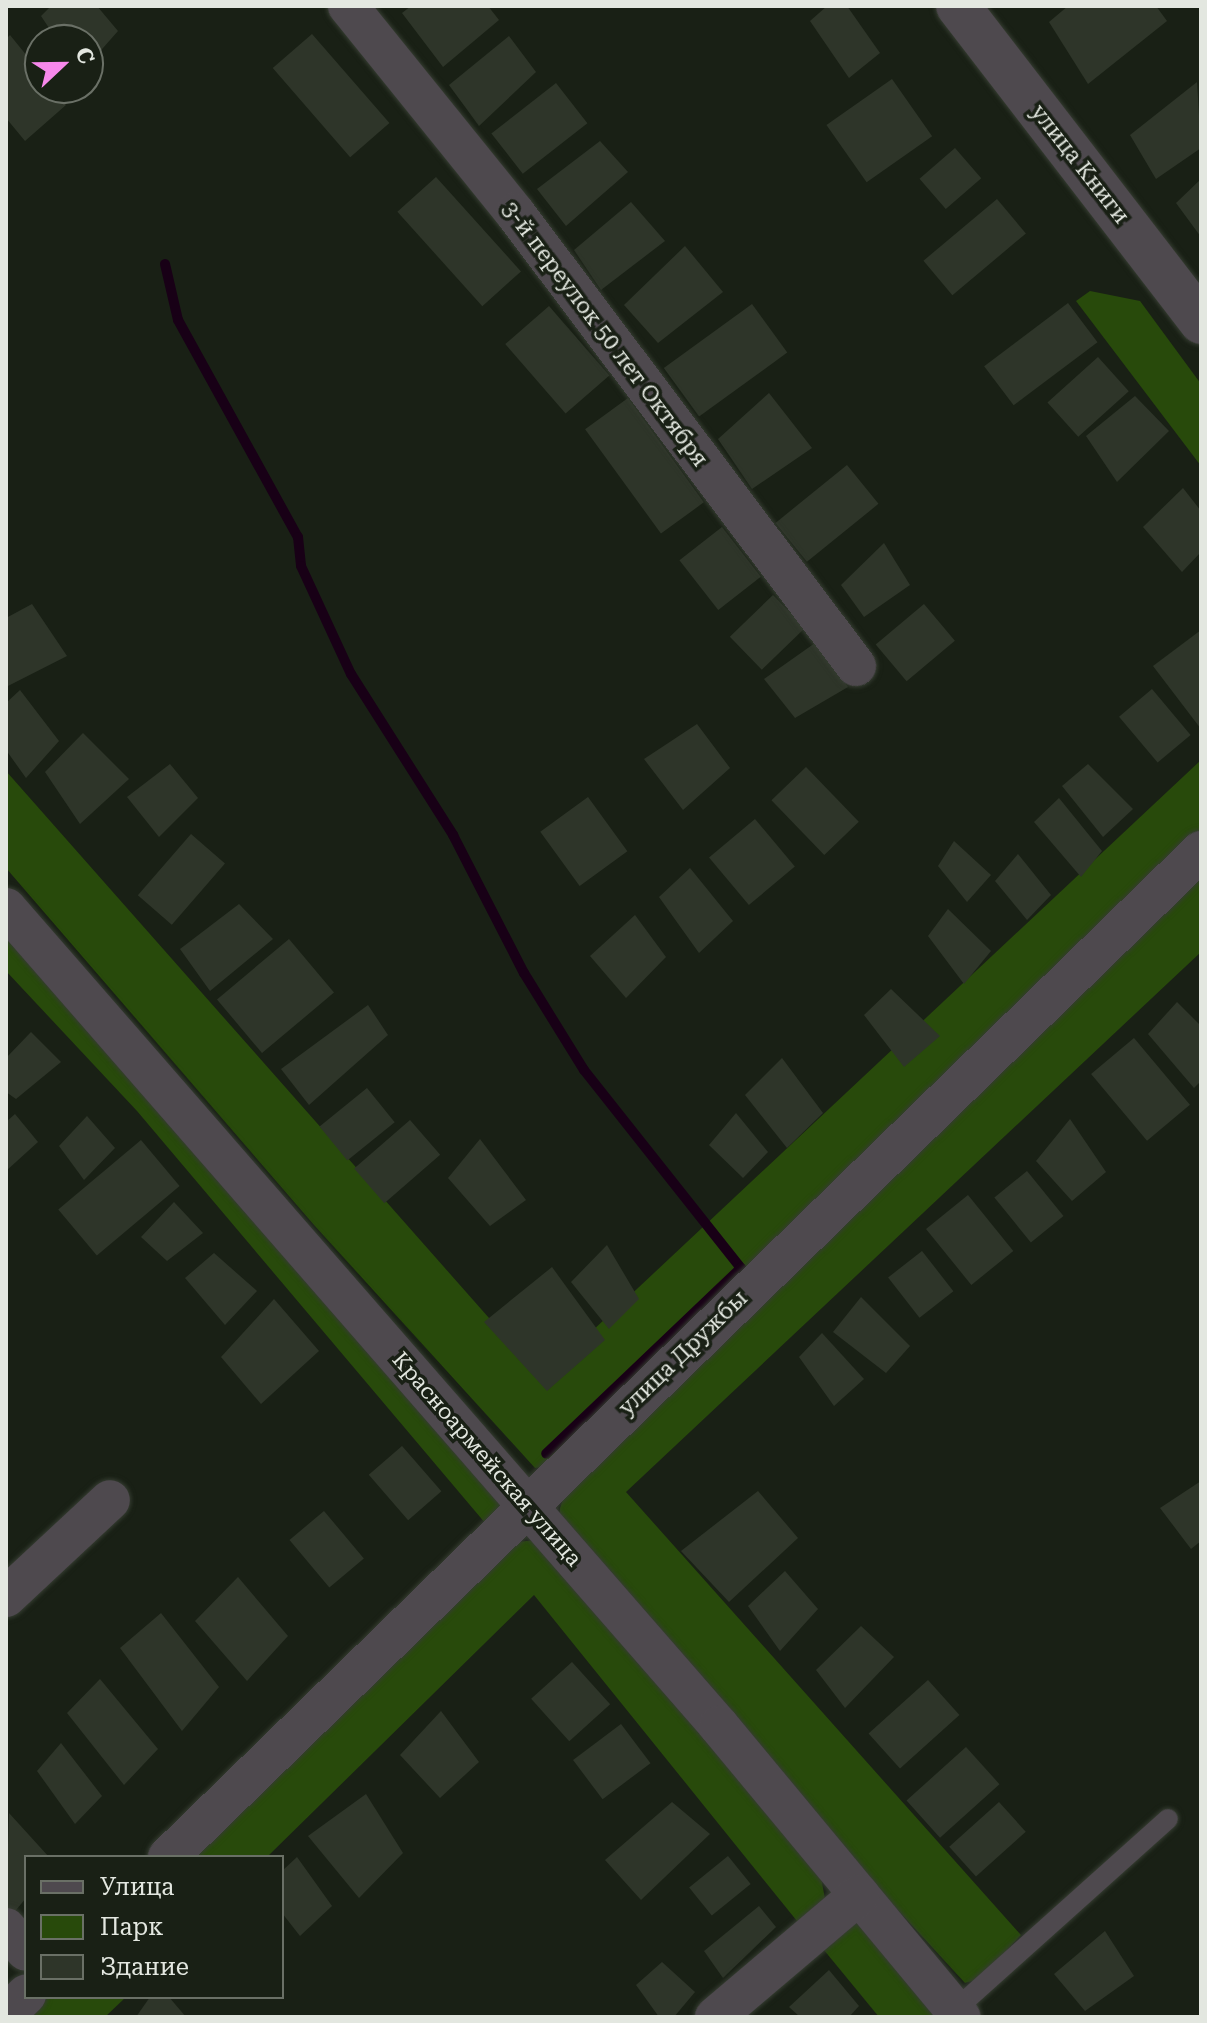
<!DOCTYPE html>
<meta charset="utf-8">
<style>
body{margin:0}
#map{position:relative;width:1207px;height:2023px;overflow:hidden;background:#192015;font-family:"Roboto Serif",serif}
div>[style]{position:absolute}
.green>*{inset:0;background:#284a0b}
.stream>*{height:10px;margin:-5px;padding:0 5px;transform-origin:5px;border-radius:5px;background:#180016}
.building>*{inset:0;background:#2e3529;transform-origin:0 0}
.roads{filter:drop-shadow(0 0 2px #353c31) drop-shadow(0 0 2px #353c31)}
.service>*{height:20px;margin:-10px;padding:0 10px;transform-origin:10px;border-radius:10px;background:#4e494e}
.minor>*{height:40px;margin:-20px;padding:0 20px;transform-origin:20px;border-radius:20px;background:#4e494e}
.tertiary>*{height:44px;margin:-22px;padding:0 22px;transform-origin:22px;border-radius:22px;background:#4e494e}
span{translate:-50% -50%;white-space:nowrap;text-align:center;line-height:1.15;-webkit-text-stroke:7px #192015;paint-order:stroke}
.street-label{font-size:22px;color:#e3e7e0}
.frame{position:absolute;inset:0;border:8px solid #e3e7e0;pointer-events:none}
.legend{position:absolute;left:24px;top:1855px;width:260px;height:144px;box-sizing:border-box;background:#192015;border:2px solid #6a7066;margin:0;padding:10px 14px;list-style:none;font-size:24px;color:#e3e7e0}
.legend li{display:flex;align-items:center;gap:16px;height:40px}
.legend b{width:40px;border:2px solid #6a7066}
.north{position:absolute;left:24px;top:24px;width:80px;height:80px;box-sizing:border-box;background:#192015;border:2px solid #6a7066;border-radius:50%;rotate:68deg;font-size:22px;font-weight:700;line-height:32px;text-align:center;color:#e3e7e0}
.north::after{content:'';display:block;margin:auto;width:28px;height:36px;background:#f788eb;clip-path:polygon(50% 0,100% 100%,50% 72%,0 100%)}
</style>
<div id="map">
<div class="green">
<i style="clip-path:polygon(1090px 291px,1140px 301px,1201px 384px,1201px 466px,1076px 301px)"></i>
<i style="clip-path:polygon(1201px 760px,1201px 837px,543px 1467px,535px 1468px,314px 1225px,6px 868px,6px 771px,542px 1378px)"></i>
<i style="clip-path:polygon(1201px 877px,1201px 952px,626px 1492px,1021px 1935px,979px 1979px,965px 1983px,691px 1685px,560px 1522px,560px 1508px,563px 1499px)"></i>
<i style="clip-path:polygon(6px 909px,511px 1495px,491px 1530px,137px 1111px,6px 971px)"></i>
<i style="clip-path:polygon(536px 1540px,821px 1877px,825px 1899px,801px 1926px,534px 1595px,267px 1857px,183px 1857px,517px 1542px)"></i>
<i style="clip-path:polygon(859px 1922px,946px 2017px,879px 2017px,819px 1944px,842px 1925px)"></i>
<i style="clip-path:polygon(39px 1997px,126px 1997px,105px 2017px,19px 2017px)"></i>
</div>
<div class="stream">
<i style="left:165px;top:264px;width:57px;rotate:76.9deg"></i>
<i style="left:178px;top:320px;width:248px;rotate:61.1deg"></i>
<i style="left:298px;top:537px;width:29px;rotate:84deg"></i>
<i style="left:301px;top:566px;width:119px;rotate:65.2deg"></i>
<i style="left:351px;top:674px;width:191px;rotate:57.6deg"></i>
<i style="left:453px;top:835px;width:155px;rotate:62.8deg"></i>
<i style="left:524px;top:973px;width:114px;rotate:58.3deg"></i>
<i style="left:584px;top:1070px;width:253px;rotate:51.6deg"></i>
<i style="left:741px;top:1268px;width:269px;rotate:136.4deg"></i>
</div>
<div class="building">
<i style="clip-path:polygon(51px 6px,97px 6px,118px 31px,88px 65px,88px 40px,57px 40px,41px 16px)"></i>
<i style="clip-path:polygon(411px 6px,488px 6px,499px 20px,443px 67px,402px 13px)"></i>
<i style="clip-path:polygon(827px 6px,847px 6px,880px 53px,849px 78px,810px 21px)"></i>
<i style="clip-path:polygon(1068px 6px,1156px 6px,1167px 21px,1088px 84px,1049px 22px)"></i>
<i style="left:312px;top:34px;width:118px;height:52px;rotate:49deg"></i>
<i style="clip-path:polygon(10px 35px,40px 72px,40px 88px,53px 88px,66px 105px,25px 141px,6px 118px,6px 39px)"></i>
<i style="clip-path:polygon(509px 36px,536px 72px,479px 126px,449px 85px)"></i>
<i style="left:892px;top:79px;width:70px;height:80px;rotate:55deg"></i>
<i style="clip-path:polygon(1197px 82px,1201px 148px,1156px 179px,1130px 135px)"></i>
<i style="left:556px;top:83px;width:51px;height:82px;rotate:52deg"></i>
<i style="clip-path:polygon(600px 141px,628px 172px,566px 226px,537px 189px)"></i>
<i style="left:955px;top:148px;width:40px;height:47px;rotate:49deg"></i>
<i style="left:436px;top:177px;width:127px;height:52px;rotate:48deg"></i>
<i style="clip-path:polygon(1201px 179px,1201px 237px,1176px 203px)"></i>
<i style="left:997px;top:199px;width:45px;height:96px;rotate:50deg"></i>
<i style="clip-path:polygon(631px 202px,665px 241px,601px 290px,574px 250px)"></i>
<i style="clip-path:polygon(685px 246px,723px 292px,658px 343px,624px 305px)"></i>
<i style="left:1068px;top:303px;width:49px;height:105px;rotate:53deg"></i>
<i style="left:752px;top:304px;width:60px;height:109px;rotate:54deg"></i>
<i style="left:549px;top:306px;width:92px;height:58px;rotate:49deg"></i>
<i style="left:1098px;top:357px;width:46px;height:68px;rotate:48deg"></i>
<i style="clip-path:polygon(769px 393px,812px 448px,752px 489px,718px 439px)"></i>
<i style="clip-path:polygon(1135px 396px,1169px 431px,1117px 482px,1086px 436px)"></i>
<i style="left:628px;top:398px;width:129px;height:53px;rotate:54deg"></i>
<i style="left:847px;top:465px;width:50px;height:92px;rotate:51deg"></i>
<i style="clip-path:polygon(1183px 488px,1201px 511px,1201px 552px,1182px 572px,1143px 527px)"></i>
<i style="left:722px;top:527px;width:63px;height:54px;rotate:52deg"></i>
<i style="clip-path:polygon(884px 543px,910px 585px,864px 617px,841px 585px)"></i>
<i style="left:773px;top:595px;width:46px;height:60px;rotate:46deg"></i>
<i style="clip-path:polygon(32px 604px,67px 656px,6px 687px,6px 618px)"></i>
<i style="left:924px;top:604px;width:48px;height:63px;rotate:50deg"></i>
<i style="clip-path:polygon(1201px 630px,1201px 729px,1153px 666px)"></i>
<i style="clip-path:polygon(815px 643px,848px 687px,795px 718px,764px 679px)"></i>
<i style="left:1152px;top:689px;width:60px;height:43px;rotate:50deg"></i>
<i style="clip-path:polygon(20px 690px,59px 741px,26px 778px,6px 750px,6px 703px)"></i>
<i style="clip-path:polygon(697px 724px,730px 768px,683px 810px,644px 759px)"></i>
<i style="clip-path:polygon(83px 733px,129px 779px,80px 824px,45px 772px)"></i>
<i style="clip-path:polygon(170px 764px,198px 798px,159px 837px,127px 797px)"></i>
<i style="clip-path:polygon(1088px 764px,1133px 809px,1103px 837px,1062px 786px)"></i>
<i style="left:806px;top:767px;width:76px;height:48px;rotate:46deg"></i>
<i style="left:588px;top:797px;width:67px;height:59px;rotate:54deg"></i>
<i style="clip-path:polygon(1059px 798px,1102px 851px,1081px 877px,1034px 822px)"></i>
<i style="left:755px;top:819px;width:62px;height:60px;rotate:50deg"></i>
<i style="left:191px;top:834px;width:45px;height:81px;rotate:41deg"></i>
<i style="clip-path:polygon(954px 841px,991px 875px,967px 902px,938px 866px)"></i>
<i style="clip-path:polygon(1018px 854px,1051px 895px,1027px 920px,995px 881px)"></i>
<i style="clip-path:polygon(690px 868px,733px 921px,699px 953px,659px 897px)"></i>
<i style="clip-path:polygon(239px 904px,273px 939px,210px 991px,180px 949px)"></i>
<i style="clip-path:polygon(948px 909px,991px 951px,964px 984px,928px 936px)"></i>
<i style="clip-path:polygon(635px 915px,666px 957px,626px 998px,590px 956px)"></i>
<i style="left:289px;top:939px;width:70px;height:94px;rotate:50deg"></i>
<i style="clip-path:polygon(891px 989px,940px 1036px,904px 1067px,864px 1015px)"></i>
<i style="clip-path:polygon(1177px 1002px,1201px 1026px,1201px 1081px,1194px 1088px,1148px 1034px)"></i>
<i style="clip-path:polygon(368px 1005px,388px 1035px,309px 1105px,281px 1069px)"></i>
<i style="clip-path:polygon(31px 1032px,61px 1062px,16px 1099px,6px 1092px,6px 1058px)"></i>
<i style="left:1134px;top:1038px;width:87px;height:56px;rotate:50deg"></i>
<i style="clip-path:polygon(782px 1058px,823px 1113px,787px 1148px,745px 1095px)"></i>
<i style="left:367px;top:1088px;width:44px;height:61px;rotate:51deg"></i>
<i style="clip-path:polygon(736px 1113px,768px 1152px,743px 1178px,709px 1145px)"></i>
<i style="clip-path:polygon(15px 1114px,38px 1142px,6px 1171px,6px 1122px)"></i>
<i style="clip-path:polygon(87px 1116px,115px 1148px,84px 1180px,59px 1146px)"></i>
<i style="clip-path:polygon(1070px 1119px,1106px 1172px,1072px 1201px,1036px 1161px)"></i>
<i style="left:410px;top:1120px;width:46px;height:74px;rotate:49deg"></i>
<i style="clip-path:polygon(480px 1139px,526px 1200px,490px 1226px,448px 1178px)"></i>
<i style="left:141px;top:1140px;width:60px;height:108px;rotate:50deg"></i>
<i style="left:1027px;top:1171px;width:58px;height:42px;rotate:51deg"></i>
<i style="left:968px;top:1195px;width:72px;height:54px;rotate:51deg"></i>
<i style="clip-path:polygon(174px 1202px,203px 1233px,167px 1261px,141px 1237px)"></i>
<i style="clip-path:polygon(607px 1245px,639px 1299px,609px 1329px,571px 1282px)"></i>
<i style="left:922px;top:1251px;width:51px;height:43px;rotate:52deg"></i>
<i style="clip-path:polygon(214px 1253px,257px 1291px,225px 1325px,185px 1278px)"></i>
<i style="clip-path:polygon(552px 1267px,605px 1340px,547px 1391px,484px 1322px)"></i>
<i style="clip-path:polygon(861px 1297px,910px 1346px,886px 1373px,833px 1332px)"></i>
<i style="clip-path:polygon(274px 1299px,319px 1351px,261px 1404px,221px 1357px)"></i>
<i style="clip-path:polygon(822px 1333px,864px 1379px,834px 1406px,799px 1357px)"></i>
<i style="left:402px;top:1446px;width:60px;height:44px;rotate:49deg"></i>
<i style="clip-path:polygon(1201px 1481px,1201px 1541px,1191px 1549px,1160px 1508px)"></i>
<i style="clip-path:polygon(758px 1491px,798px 1538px,729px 1602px,681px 1551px)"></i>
<i style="left:324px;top:1511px;width:62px;height:45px;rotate:50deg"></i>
<i style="clip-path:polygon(785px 1571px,818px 1609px,780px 1651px,748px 1606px)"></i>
<i style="clip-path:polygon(238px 1577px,288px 1636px,247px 1681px,195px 1621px)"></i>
<i style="clip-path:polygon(161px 1613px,219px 1687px,182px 1731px,120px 1648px)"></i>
<i style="clip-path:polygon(861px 1626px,894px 1657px,845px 1708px,816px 1670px)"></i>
<i style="left:572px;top:1662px;width:57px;height:55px;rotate:48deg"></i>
<i style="clip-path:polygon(100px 1679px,158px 1749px,124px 1785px,67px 1713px)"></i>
<i style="left:928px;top:1680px;width:47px;height:80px;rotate:48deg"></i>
<i style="clip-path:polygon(441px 1711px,479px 1762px,440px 1798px,400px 1755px)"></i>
<i style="left:621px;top:1724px;width:49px;height:60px;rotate:53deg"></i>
<i style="clip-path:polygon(61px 1743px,102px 1796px,75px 1824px,37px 1771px)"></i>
<i style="left:966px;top:1747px;width:50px;height:80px;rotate:48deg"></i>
<i style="clip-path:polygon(366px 1794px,403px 1853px,359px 1898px,308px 1836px)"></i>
<i style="clip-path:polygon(672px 1802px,710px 1834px,641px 1900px,605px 1860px)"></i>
<i style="left:999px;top:1802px;width:40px;height:67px;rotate:48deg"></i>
<i style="clip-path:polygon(9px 1813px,49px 1857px,26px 1857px,26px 1898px,12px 1915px,6px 1908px)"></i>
<i style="left:728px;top:1856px;width:36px;height:50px;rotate:51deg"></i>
<i style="clip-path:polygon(297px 1857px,332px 1906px,300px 1936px,282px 1913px,282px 1871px)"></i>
<i style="clip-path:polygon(759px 1906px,776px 1927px,723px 1978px,704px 1951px)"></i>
<i style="clip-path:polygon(1105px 1931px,1134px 1976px,1085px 2011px,1054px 1974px)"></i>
<i style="clip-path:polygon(662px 1962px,695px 1992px,674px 2017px,659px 2017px,636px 1985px)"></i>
<i style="clip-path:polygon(829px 1970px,859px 2006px,849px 2017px,800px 2017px,789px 2007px)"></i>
<i style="clip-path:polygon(150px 1997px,169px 1997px,186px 2017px,136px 2017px)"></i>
</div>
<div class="roads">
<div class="service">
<i style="left:955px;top:2010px;width:286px;rotate:-41.9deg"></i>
</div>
<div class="minor">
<i style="left:348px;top:6px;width:266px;rotate:51.1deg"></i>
<i style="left:515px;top:213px;width:567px;rotate:53.03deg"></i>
<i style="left:6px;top:908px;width:1085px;rotate:48.92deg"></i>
<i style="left:719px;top:1726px;width:378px;rotate:50.3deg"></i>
<i style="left:6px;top:1597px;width:142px;rotate:-43deg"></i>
<i style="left:168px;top:1857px;width:1442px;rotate:-44.24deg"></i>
<i style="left:6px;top:1928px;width:30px;rotate:49deg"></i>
<i style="left:6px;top:2014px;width:28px;rotate:-44deg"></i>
<i style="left:715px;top:2017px;width:189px;rotate:-40.3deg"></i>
</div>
<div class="tertiary">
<i style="left:958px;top:6px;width:399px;rotate:52.4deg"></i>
</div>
</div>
<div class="street-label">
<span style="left:1080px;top:164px;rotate:52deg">улица Книги</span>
<span style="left:605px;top:334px;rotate:53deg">3-й переулок 50 лет Октября</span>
<span style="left:683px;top:1353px;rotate:-44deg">улица Дружбы</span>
<span style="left:487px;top:1459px;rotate:49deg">Красноармейская улица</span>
</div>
<div class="frame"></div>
<ul class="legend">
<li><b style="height:10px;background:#4e494e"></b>Улица</li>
<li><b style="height:22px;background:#284a0b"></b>Парк</li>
<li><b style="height:22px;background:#2e3529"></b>Здание</li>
</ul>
<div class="north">С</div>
</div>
